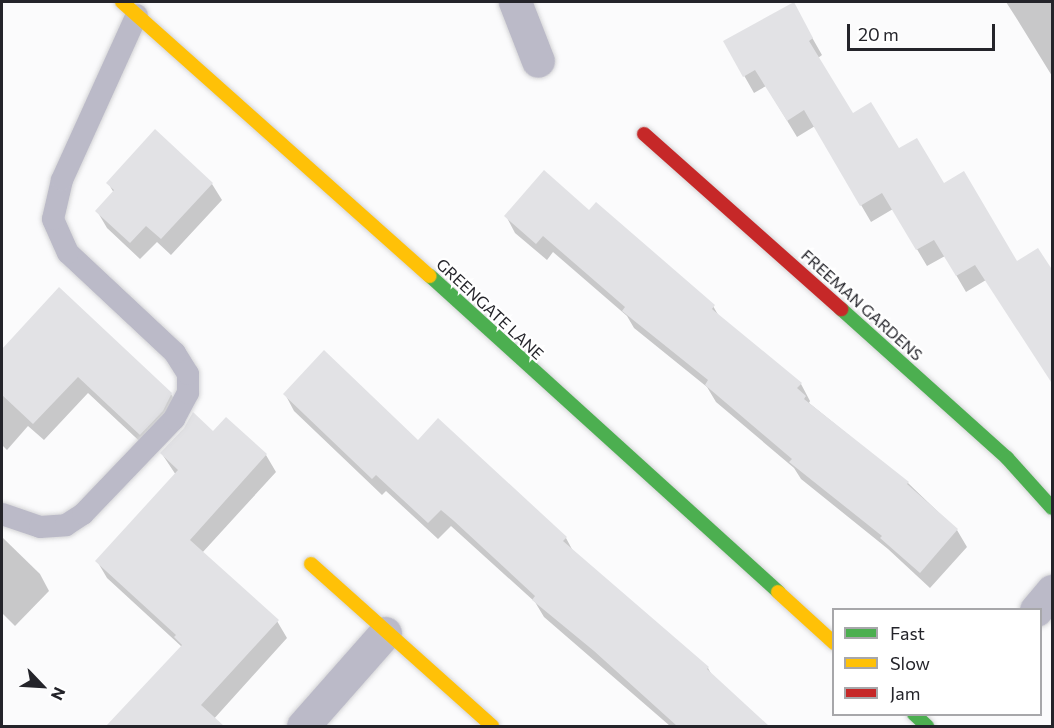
<!DOCTYPE html>
<style>
body{margin:0}
#map{position:relative;width:1054px;height:728px;overflow:hidden;background:#fbfbfc;font-family:Commissioner,sans-serif}
div>[style]{position:absolute}
.shadow>*{inset:0;background:#0003}
.building>*{inset:0;background:#e2e2e5}
.roads{filter:drop-shadow(0 0 2px #d4d4d6) drop-shadow(0 0 2px #d4d4d6)}
.lane>*{height:22px;margin:-11px;padding:0 11px;transform-origin:11px;border-radius:11px;background:#bbbac8}
.street>*{height:33px;margin:-16.5px;padding:0 16.5px;transform-origin:16.5px;border-radius:16.5px;background:#bbbac8}
.fast>*{height:14px;margin:-7px;padding:0 7px;transform-origin:7px;border-radius:7px;background:#4caf50}
.slow>*{height:14px;margin:-7px;padding:0 7px;transform-origin:7px;border-radius:7px;background:#ffc107}
.jam>*{height:14px;margin:-7px;padding:0 7px;transform-origin:7px;border-radius:7px;background:#c62828}
span{translate:-50% -50%;white-space:nowrap;text-align:center;line-height:1.15;-webkit-text-stroke:4.5px #fff;paint-order:stroke}
.street-label{font-size:16px;color:#24242a}
.frame{position:absolute;inset:0;border:3px solid #24242a;pointer-events:none}
.legend{position:absolute;left:832px;top:608px;width:210px;height:108px;box-sizing:border-box;background:#fff;border:2px solid #a7a7aa;margin:0;padding:8px 10px;list-style:none;font-size:18px;color:#24242a}
.legend li{display:flex;align-items:center;gap:12px;height:30px}
.legend b{width:30px;border:2px solid #a7a7aa}
.north{position:absolute;left:12px;top:656px;width:60px;height:60px;-webkit-text-stroke:4px #fff;paint-order:stroke;rotate:115deg;font-size:16px;font-weight:700;line-height:24px;text-align:center;color:#24242a}
.north::after{content:'';display:block;margin:auto;width:21px;height:27px;background:#24242a;clip-path:polygon(50% 0,100% 100%,50% 72%,0 100%)}
.scale{position:absolute;left:847px;top:24px;width:148px;height:27px;box-sizing:border-box;border:3px solid #24242a;border-top:0;padding-left:8px;font-size:18px;line-height:21px;white-space:nowrap;color:#24242a;-webkit-text-stroke:4px #fff;paint-order:stroke}
</style>
<div id="map">
<div class="shadow">
<i style="clip-path:polygon(1006px 2px,1052px 2px,1052px 76px,1015px 16px)"></i>
<i style="clip-path:polygon(793px 4px,822px 55px,818px 58px,853px 115px,898px 150px,986px 280px,966px 292px,945px 256px,927px 266px,893px 209px,871px 222px,815px 126px,797px 137px,766px 86px,754px 93px,725px 42px)"></i>
<i style="clip-path:polygon(108px 183px,212px 184px,222px 200px,171px 255px,157px 242px,140px 259px,107px 228px,97px 211px,114px 193px)"></i>
<i style="clip-path:polygon(590px 212px,713px 306px,720px 318px,801px 384px,810px 401px,809px 403px,908px 483px,957px 530px,967px 547px,930px 588px,888px 549px,801px 479px,794px 468px,716px 402px,707px 387px,634px 328px,627px 316px,553px 252px,547px 260px,515px 233px,506px 216px)"></i>
<i style="clip-path:polygon(59px 290px,171px 394px,181px 411px,150px 451px,88px 393px,44px 440px,28px 426px,7px 450px,2px 445px,2px 351px)"></i>
<i style="clip-path:polygon(285px 394px,418px 442px,566px 538px,573px 551px,708px 668px,713px 677px,764px 726px,670px 726px,544px 617px,535px 602px,451px 526px,438px 539px,386px 491px,382px 495px,294px 411px)"></i>
<i style="clip-path:polygon(226px 419px,266px 455px,276px 472px,202px 553px,277px 621px,287px 638px,212px 721px,215px 726px,108px 726px,182px 647px,107px 578px,97px 561px,176px 475px,162px 454px,213px 433px)"></i>
<i style="clip-path:polygon(2px 537px,40px 574px,49px 591px,15px 626px,2px 613px)"></i>
</div>
<div class="building">
<i style="clip-path:polygon(794px 2px,813px 38px,809px 41px,853px 113px,871px 102px,899px 148px,917px 138px,944px 183px,964px 171px,1017px 261px,1038px 248px,1053px 271px,1053px 385px,975px 265px,956px 276px,934px 240px,916px 250px,882px 193px,860px 206px,804px 110px,787px 121px,755px 70px,743px 77px,723px 41px)"></i>
<i style="clip-path:polygon(155px 129px,213px 183px,161px 239px,146px 226px,130px 243px,95px 211px,114px 190px,106px 183px)"></i>
<i style="clip-path:polygon(544px 170px,589px 210px,596px 202px,715px 305px,712px 309px,802px 383px,797px 388px,806px 396px,804px 399px,909px 482px,907px 484px,958px 529px,920px 573px,880px 538px,882px 536px,789px 462px,792px 459px,705px 385px,708px 380px,622px 311px,625px 307px,543px 236px,536px 244px,504px 216px)"></i>
<i style="clip-path:polygon(59px 287px,172px 393px,163px 411px,140px 435px,78px 377px,33px 424px,2px 395px,2px 349px)"></i>
<i style="clip-path:polygon(324px 350px,418px 440px,438px 418px,567px 537px,563px 541px,709px 667px,707px 669px,769px 726px,677px 726px,594px 651px,532px 600px,535px 596px,454px 521px,441px 510px,428px 523px,376px 475px,372px 479px,283px 394px)"></i>
<i style="clip-path:polygon(193px 412px,213px 431px,226px 417px,267px 454px,190px 540px,279px 620px,201px 705px,224px 726px,106px 726px,182px 645px,174px 637px,176px 635px,95px 561px,178px 470px,160px 453px,184px 428px)"></i>
</div>
<div class="roads">
<div class="lane">
<i style="left:2px;top:514px;width:40px;rotate:18.9deg"></i>
<i style="left:40px;top:527px;width:26px;rotate:-4deg"></i>
<i style="left:66px;top:525px;width:20px;rotate:-33deg"></i>
<i style="left:83px;top:514px;width:132px;rotate:-46.2deg"></i>
<i style="left:174px;top:419px;width:30px;rotate:-62deg"></i>
<i style="left:188px;top:393px;width:19px;rotate:-90deg"></i>
<i style="left:188px;top:374px;width:25px;rotate:-122deg"></i>
<i style="left:175px;top:353px;width:146px;rotate:-136.9deg"></i>
<i style="left:68px;top:253px;width:37px;rotate:-114deg"></i>
<i style="left:53px;top:219px;width:40px;rotate:-77deg"></i>
<i style="left:62px;top:180px;width:181px;rotate:-65.6deg"></i>
</div>
<div class="street">
<i style="left:515px;top:2px;width:63px;rotate:68.7deg"></i>
<i style="left:1036px;top:610px;width:25px;rotate:-50deg"></i>
<i style="left:303px;top:726px;width:124px;rotate:-48.6deg"></i>
</div>
<div class="fast">
<i style="left:430px;top:276px;width:470px;rotate:42.2deg"></i>
<i style="left:841px;top:309px;width:223px;rotate:41.9deg"></i>
<i style="left:1007px;top:458px;width:67px;rotate:48deg"></i>
<i style="left:914px;top:714px;width:18px;rotate:43deg"></i>
</div>
<div class="slow">
<i style="left:122px;top:2px;width:412px;rotate:41.7deg"></i>
<i style="left:311px;top:564px;width:243px;rotate:41.8deg"></i>
<i style="left:778px;top:592px;width:76px;rotate:42.3deg"></i>
</div>
<div class="jam">
<i style="left:644px;top:134px;width:264px;rotate:41.6deg"></i>
</div>
</div>
<div class="street-label">
<span style="left:862px;top:305px;rotate:42deg">FREEMAN GARDENS</span>
<span style="left:490px;top:309px;rotate:43deg">GREENGATE LANE</span>
</div>
<div class="frame"></div>
<ul class="legend">
<li><b style="height:8px;background:#4caf50"></b>Fast</li>
<li><b style="height:8px;background:#ffc107"></b>Slow</li>
<li><b style="height:8px;background:#c62828"></b>Jam</li>
</ul>
<div class="north">N</div>
<div class="scale">20 m</div>
</div>
